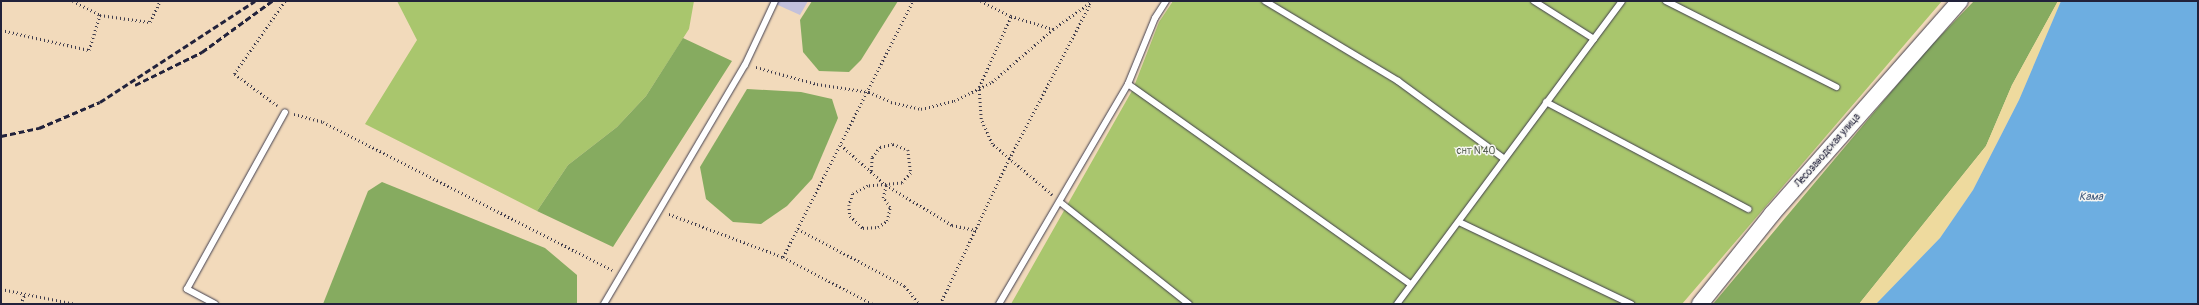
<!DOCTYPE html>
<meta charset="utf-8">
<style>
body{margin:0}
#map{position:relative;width:2199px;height:305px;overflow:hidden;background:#f2dabb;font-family:Pangolin,sans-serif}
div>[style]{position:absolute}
.industrial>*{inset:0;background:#c3c1db}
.green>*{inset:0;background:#a9c66d}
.forest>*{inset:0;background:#86ab60}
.sand>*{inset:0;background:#eeda9e}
.water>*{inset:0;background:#6daee1}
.path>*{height:2.5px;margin-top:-1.25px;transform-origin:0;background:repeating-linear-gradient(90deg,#413e4e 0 1px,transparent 0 4px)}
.roads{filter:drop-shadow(0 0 1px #413e4e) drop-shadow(0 0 1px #413e4e)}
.service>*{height:6px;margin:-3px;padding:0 3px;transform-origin:3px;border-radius:3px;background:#fff}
.tertiary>*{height:16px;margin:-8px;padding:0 8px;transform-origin:8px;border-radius:8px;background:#fff}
.rail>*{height:3px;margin-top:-1.5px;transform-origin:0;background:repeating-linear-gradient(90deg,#22223b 0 6px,transparent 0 9px)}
span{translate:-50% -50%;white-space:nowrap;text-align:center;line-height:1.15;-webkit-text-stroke:3px #f6f6f2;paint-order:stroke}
.street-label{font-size:10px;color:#22223b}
.park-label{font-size:10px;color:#515b4c}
.water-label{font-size:11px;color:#405a7d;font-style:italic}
.frame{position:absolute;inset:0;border:2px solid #22223b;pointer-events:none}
</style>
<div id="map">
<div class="industrial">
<i style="clip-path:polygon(769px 1px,808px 1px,800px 15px)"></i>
</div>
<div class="green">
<i style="clip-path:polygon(397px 1px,694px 1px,689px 29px,646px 96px,617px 127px,568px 165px,537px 211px,365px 124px,417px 40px)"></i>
<i style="clip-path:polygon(1173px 1px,1942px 1px,1682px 304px,1011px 304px,1133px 89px,1159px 22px)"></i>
</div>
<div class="forest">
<i style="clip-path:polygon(812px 1px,898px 1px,861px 60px,849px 72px,819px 71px,803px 52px,800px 20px)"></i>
<i style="clip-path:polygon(1974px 1px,2058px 1px,2012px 85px,1986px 146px,1859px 304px,1713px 304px,1923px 54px)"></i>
<i style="clip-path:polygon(683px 38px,732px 61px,613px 247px,537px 211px,568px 165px,617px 127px,646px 96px)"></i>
<i style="clip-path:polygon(747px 89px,801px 92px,832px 99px,838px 118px,812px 179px,787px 206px,761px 224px,733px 222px,706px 199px,700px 167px)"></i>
<i style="clip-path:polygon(382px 182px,545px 248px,577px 275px,577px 304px,323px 304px,368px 191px)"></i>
</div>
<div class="sand">
<i style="clip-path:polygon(2058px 1px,2061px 1px,2019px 100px,1973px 190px,1940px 238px,1876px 304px,1859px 304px,1986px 146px,2012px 85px)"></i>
</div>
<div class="water">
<i style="clip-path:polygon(2061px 1px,2198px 1px,2198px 304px,1876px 304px,1940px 238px,1973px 190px,2019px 100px)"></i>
</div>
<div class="path">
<i style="left:73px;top:1px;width:30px;rotate:27deg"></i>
<i style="left:100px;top:15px;width:50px;rotate:8deg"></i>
<i style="left:150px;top:22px;width:23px;rotate:-65deg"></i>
<i style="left:981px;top:1px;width:34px;rotate:27deg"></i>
<i style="left:1px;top:30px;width:90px;rotate:12.8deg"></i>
<i style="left:89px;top:50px;width:37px;rotate:-73deg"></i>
<i style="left:756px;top:67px;width:63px;rotate:15.6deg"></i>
<i style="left:817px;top:84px;width:53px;rotate:8.7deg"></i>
<i style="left:869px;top:92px;width:24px;rotate:24deg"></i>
<i style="left:891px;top:102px;width:31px;rotate:13deg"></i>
<i style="left:921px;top:109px;width:34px;rotate:-14deg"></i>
<i style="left:954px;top:101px;width:42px;rotate:-26.6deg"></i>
<i style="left:992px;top:82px;width:81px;rotate:-41deg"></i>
<i style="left:1053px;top:29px;width:47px;rotate:-35.4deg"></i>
<i style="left:277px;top:106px;width:54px;rotate:-143.3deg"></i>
<i style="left:234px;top:74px;width:89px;rotate:-55.1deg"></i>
<i style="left:294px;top:114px;width:30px;rotate:15deg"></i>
<i style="left:323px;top:122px;width:325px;rotate:27.1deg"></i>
<i style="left:841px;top:145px;width:60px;rotate:41.6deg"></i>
<i style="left:886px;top:185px;width:77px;rotate:31.2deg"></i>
<i style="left:952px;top:225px;width:25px;rotate:12deg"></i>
<i style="left:871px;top:171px;width:14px;rotate:-86deg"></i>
<i style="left:872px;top:157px;width:13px;rotate:-51deg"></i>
<i style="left:880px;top:147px;width:13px;rotate:-13deg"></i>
<i style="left:893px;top:144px;width:16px;rotate:22deg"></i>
<i style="left:908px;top:150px;width:23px;rotate:83deg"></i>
<i style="left:911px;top:173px;width:13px;rotate:132deg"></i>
<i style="left:902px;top:183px;width:34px;rotate:175deg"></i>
<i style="left:868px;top:186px;width:17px;rotate:152deg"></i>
<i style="left:853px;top:194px;width:12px;rotate:110deg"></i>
<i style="left:849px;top:205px;width:11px;rotate:85deg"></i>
<i style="left:850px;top:216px;width:18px;rotate:43deg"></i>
<i style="left:863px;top:228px;width:15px;rotate:-4deg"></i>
<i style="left:878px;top:227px;width:11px;rotate:-34deg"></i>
<i style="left:887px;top:221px;width:14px;rotate:-78deg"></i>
<i style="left:890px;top:207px;width:11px;rotate:-128deg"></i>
<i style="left:883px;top:198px;width:13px;rotate:-77deg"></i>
<i style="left:1052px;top:195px;width:79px;rotate:-139.6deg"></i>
<i style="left:992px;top:144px;width:27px;rotate:-114deg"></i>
<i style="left:981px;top:119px;width:32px;rotate:-94deg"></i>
<i style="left:979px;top:87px;width:78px;rotate:-65.7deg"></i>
<i style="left:1011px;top:16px;width:44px;rotate:17.2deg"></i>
<i style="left:669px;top:214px;width:122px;rotate:20.7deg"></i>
<i style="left:783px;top:257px;width:102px;rotate:27.6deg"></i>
<i style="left:798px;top:229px;width:121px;rotate:28deg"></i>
<i style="left:905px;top:286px;width:23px;rotate:52deg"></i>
<i style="left:783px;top:257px;width:287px;rotate:-63.1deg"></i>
<i style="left:1px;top:289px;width:76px;rotate:11.3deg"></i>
<i style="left:20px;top:304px;width:11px;rotate:-63deg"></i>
<i style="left:940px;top:304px;width:161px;rotate:-64.6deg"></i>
<i style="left:1009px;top:159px;width:175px;rotate:-62.4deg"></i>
</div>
<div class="roads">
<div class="service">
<i style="left:1265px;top:1px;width:155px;rotate:31deg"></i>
<i style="left:1398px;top:81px;width:129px;rotate:36.2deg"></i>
<i style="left:1534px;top:1px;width:71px;rotate:32.3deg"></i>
<i style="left:1666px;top:1px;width:191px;rotate:26.8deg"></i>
<i style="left:1128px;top:84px;width:346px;rotate:35.3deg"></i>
<i style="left:1546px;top:102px;width:229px;rotate:27.9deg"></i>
<i style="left:1061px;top:203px;width:163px;rotate:38.3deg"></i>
<i style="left:1459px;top:222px;width:191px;rotate:25.5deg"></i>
<i style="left:215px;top:304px;width:32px;rotate:-152deg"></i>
<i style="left:187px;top:289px;width:202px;rotate:-61deg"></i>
<i style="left:604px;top:304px;width:277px;rotate:-59.5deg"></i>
<i style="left:745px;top:65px;width:71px;rotate:-64.9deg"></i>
<i style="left:999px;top:304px;width:255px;rotate:-59.6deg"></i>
<i style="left:1128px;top:84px;width:71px;rotate:-67.8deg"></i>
<i style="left:1155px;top:18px;width:20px;rotate:-57deg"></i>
<i style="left:1397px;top:304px;width:377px;rotate:-53.4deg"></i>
</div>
<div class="tertiary">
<i style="left:1700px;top:304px;width:115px;rotate:-51.3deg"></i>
<i style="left:1772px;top:214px;width:284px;rotate:-48.6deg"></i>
</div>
</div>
<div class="rail">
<i style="left:135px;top:85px;width:75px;rotate:-26.2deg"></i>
<i style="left:202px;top:52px;width:87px;rotate:-36.1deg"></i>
<i style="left:1px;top:136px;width:39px;rotate:-12deg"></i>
<i style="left:39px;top:128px;width:66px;rotate:-23.1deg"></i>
<i style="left:100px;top:102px;width:185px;rotate:-33.1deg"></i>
</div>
<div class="street-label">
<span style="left:1828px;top:151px;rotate:-49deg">Лесозаводская улица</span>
</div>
<div class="park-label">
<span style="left:1476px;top:152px">снт N 40</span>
</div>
<div class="water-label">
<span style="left:2091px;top:197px">Кама</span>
</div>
<div class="frame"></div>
</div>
